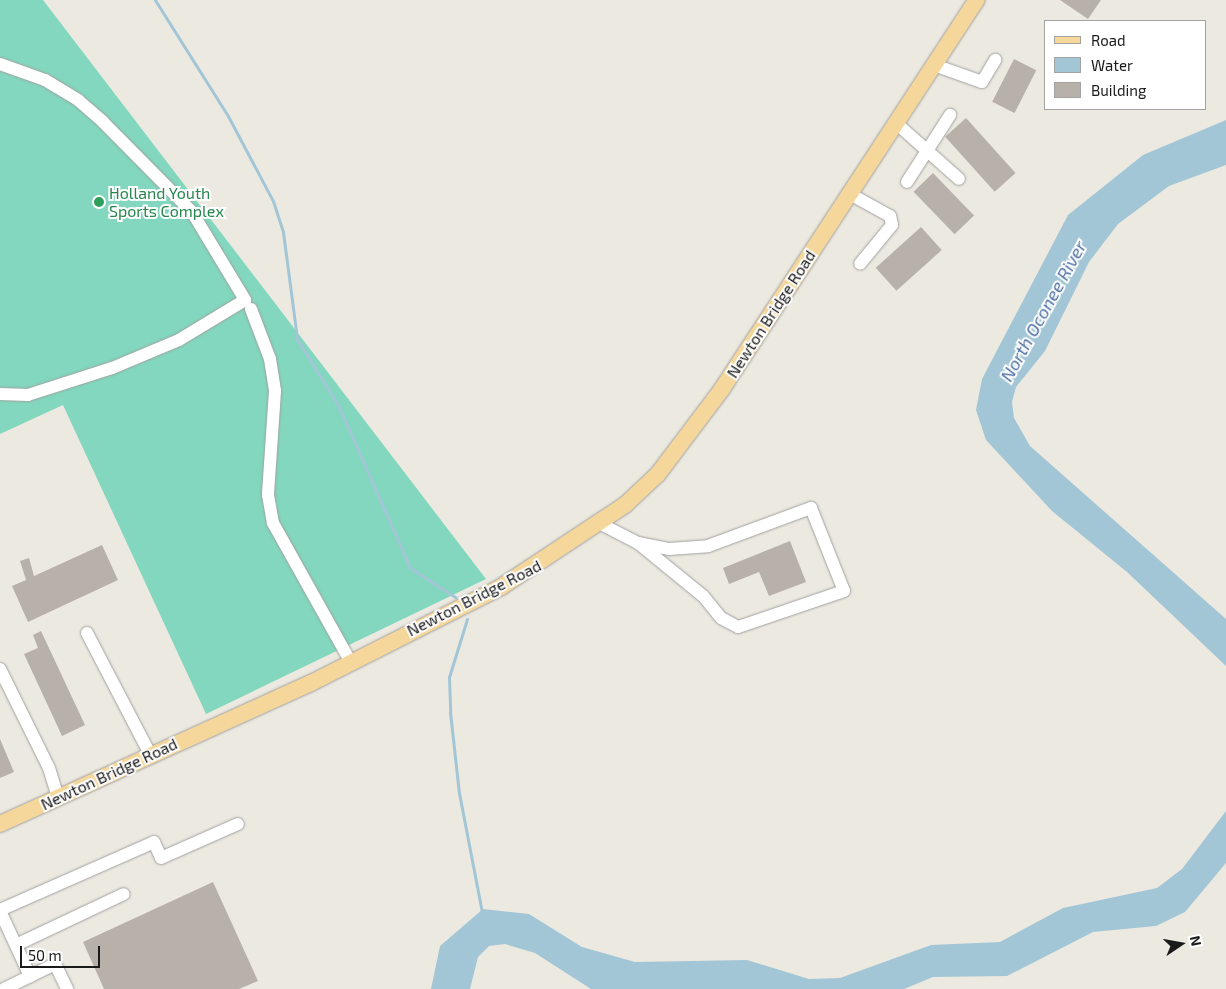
<!DOCTYPE html>
<style>
body{margin:0}
#map{position:relative;width:1226px;height:989px;overflow:hidden;background:#ece9e0;font-family:"Exo 2",sans-serif}
div>[style]{position:absolute}
.pitch>*{inset:0;background:#82d7be}
.water>*{inset:0;background:#a3c6d7}
.stream>*{height:3px;margin:-1.5px;padding:0 1.5px;transform-origin:1.5px;border-radius:1.5px;background:#a3c6d7}
.building>*{inset:0;background:#b8b1aa;transform-origin:0 0}
.roads{filter:drop-shadow(0 0 1px #a1a1a1) drop-shadow(0 0 1px #a1a1a1)}
.minor>*{height:12px;margin:-6px;padding:0 6px;transform-origin:6px;border-radius:6px;background:#fff}
.major>*{height:16px;margin:-8px;padding:0 8px;transform-origin:8px;border-radius:8px;background:#f5d79c}
.dots>*{width:14px;height:14px;translate:-50% -50%;box-sizing:border-box;border:2px solid #fff;border-radius:50%}
span{translate:-50% -50%;white-space:nowrap;text-align:center;line-height:1.15;-webkit-text-stroke:4px #fff;paint-order:stroke}
.leisure-label{font-size:16px;color:#27864d}
.left{translate:0 -50%;text-align:left}
.street-label{font-size:16px;color:#1a1a1a}
.water-label{font-size:18px;color:#4e70a3;font-style:italic}
.legend{position:absolute;left:1044px;top:20px;width:162px;height:90px;box-sizing:border-box;background:#fff;border:1px solid #a3a3a3;margin:0;padding:6px 9px;list-style:none;font-size:15px;color:#1a1a1a}
.legend li{display:flex;align-items:center;gap:10px;height:25px}
.legend b{width:25px;border:1px solid #a3a3a3}
.north{position:absolute;left:1156px;top:919px;width:50px;height:50px;-webkit-text-stroke:4px #fff;paint-order:stroke;rotate:78deg;font-size:14px;font-weight:700;line-height:20px;text-align:center;color:#1a1a1a}
.north::after{content:'';display:block;margin:auto;width:18px;height:22px;background:#1a1a1a;clip-path:polygon(50% 0,100% 100%,50% 72%,0 100%)}
.scale{position:absolute;left:20px;top:946px;width:80px;height:22px;box-sizing:border-box;border:2px solid #1a1a1a;border-top:0;padding-left:6px;font-size:15px;line-height:18px;white-space:nowrap;color:#1a1a1a;-webkit-text-stroke:4px #fff;paint-order:stroke}
</style>
<div id="map">
<div class="pitch">
<i style="clip-path:polygon(0 0,43px 0,486px 579px,206px 714px,63px 405px,0 434px)"></i>
</div>
<div class="water">
<i style="clip-path:polygon(1226px 120px,1226px 165px,1169px 186px,1118px 224px,1089px 262px,1045px 351px,1016px 387px,1012px 402px,1014px 418px,1030px 446px,1226px 619px,1226px 666px,1127px 572px,1052px 511px,986px 440px,976px 410px,982px 379px,1068px 215px,1143px 155px)"></i>
<i style="clip-path:polygon(1226px 811px,1226px 863px,1185px 912px,1156px 926px,1093px 932px,1007px 976px,933px 977px,904px 989px,591px 989px,535px 953px,505px 944px,489px 946px,478px 957px,470px 989px,431px 989px,440px 946px,483px 909px,529px 914px,582px 947px,635px 962px,747px 960px,809px 979px,840px 978px,931px 945px,1000px 942px,1063px 908px,1157px 888px,1182px 869px)"></i>
</div>
<div class="stream">
<i style="left:155px;top:0;width:137px;rotate:57.8deg"></i>
<i style="left:228px;top:116px;width:96px;rotate:62.1deg"></i>
<i style="left:273px;top:201px;width:33px;rotate:72deg"></i>
<i style="left:283px;top:232px;width:108px;rotate:82.5deg"></i>
<i style="left:297px;top:339px;width:80px;rotate:58.3deg"></i>
<i style="left:339px;top:407px;width:176px;rotate:66.2deg"></i>
<i style="left:410px;top:568px;width:54px;rotate:32.8deg"></i>
<i style="left:467px;top:619px;width:61px;rotate:107.2deg"></i>
<i style="left:449px;top:677px;width:35px;rotate:88deg"></i>
<i style="left:450px;top:712px;width:81px;rotate:83.7deg"></i>
<i style="left:459px;top:793px;width:121px;rotate:79.1deg"></i>
</div>
<div class="building">
<i style="clip-path:polygon(1060px 0,1101px 0,1088px 19px)"></i>
<i style="left:1014px;top:59px;width:25px;height:48px;rotate:27deg"></i>
<i style="left:966px;top:118px;width:74px;height:28px;rotate:48deg"></i>
<i style="left:933px;top:173px;width:59px;height:27px;rotate:46deg"></i>
<i style="left:921px;top:227px;width:31px;height:61px;rotate:48deg"></i>
<i style="clip-path:polygon(790px 541px,806px 582px,769px 596px,759px 572px,729px 584px,723px 568px)"></i>
<i style="clip-path:polygon(102px 545px,118px 580px,28px 622px,12px 586px,26px 580px,20px 561px,29px 558px,34px 576px)"></i>
<i style="clip-path:polygon(41px 631px,85px 725px,62px 736px,24px 654px,38px 648px,33px 635px)"></i>
<i style="clip-path:polygon(0 739px,14px 772px,0 778px)"></i>
<i style="clip-path:polygon(213px 882px,258px 981px,239px 989px,104px 989px,83px 942px)"></i>
</div>
<div class="roads">
<div class="minor">
<i style="left:0;top:64px;width:48px;rotate:19.6deg"></i>
<i style="left:45px;top:80px;width:39px;rotate:31deg"></i>
<i style="left:78px;top:100px;width:33px;rotate:41deg"></i>
<i style="left:103px;top:122px;width:127px;rotate:45.3deg"></i>
<i style="left:192px;top:212px;width:103px;rotate:58.9deg"></i>
<i style="left:245px;top:300px;width:77px;rotate:148.8deg"></i>
<i style="left:179px;top:340px;width:73px;rotate:157.3deg"></i>
<i style="left:112px;top:368px;width:88px;rotate:162.2deg"></i>
<i style="left:28px;top:395px;width:28px;rotate:-178deg"></i>
<i style="left:934px;top:65px;width:51px;rotate:19.5deg"></i>
<i style="left:982px;top:82px;width:26px;rotate:-59deg"></i>
<i style="left:896px;top:123px;width:84px;rotate:41.6deg"></i>
<i style="left:907px;top:182px;width:80px;rotate:-57.3deg"></i>
<i style="left:850px;top:194px;width:46px;rotate:28.8deg"></i>
<i style="left:890px;top:216px;width:9px;rotate:77deg"></i>
<i style="left:892px;top:225px;width:50px;rotate:129.4deg"></i>
<i style="left:251px;top:309px;width:53px;rotate:69.2deg"></i>
<i style="left:270px;top:359px;width:32px;rotate:81deg"></i>
<i style="left:275px;top:391px;width:104px;rotate:93.9deg"></i>
<i style="left:268px;top:495px;width:28px;rotate:80deg"></i>
<i style="left:273px;top:523px;width:158px;rotate:60.8deg"></i>
<i style="left:599px;top:523px;width:44px;rotate:27.1deg"></i>
<i style="left:638px;top:543px;width:32px;rotate:11deg"></i>
<i style="left:669px;top:549px;width:39px;rotate:-4deg"></i>
<i style="left:708px;top:546px;width:110px;rotate:-20.3deg"></i>
<i style="left:811px;top:508px;width:89px;rotate:68.3deg"></i>
<i style="left:844px;top:591px;width:112px;rotate:161.2deg"></i>
<i style="left:738px;top:627px;width:19px;rotate:-152deg"></i>
<i style="left:721px;top:618px;width:28px;rotate:-129deg"></i>
<i style="left:703px;top:596px;width:84px;rotate:-140.8deg"></i>
<i style="left:87px;top:633px;width:136px;rotate:62.5deg"></i>
<i style="left:0;top:669px;width:110px;rotate:63.7deg"></i>
<i style="left:49px;top:768px;width:30px;rotate:73deg"></i>
<i style="left:0;top:910px;width:168px;rotate:-23.8deg"></i>
<i style="left:154px;top:842px;width:17px;rotate:66deg"></i>
<i style="left:161px;top:858px;width:84px;rotate:-23.8deg"></i>
<i style="left:0;top:911px;width:72px;rotate:65.2deg"></i>
<i style="left:16px;top:945px;width:119px;rotate:-25.3deg"></i>
<i style="left:4px;top:989px;width:57px;rotate:-26.1deg"></i>
<i style="left:55px;top:964px;width:28px;rotate:64deg"></i>
</div>
<div class="major">
<i style="left:0;top:824px;width:341px;rotate:-24.4deg"></i>
<i style="left:311px;top:683px;width:213px;rotate:-26.8deg"></i>
<i style="left:501px;top:587px;width:149px;rotate:-33.5deg"></i>
<i style="left:625px;top:505px;width:45px;rotate:-43.2deg"></i>
<i style="left:658px;top:474px;width:106px;rotate:-53deg"></i>
<i style="left:722px;top:389px;width:465px;rotate:-56.8deg"></i>
</div>
</div>
<div class="dots">
<i style="left:99px;top:202px;background:#2e9e5b"></i>
</div>
<div class="leisure-label">
<span class="left" style="left:109px;top:202px">Holland Youth<br>Sports Complex</span>
</div>
<div class="street-label">
<span style="left:771px;top:314px;rotate:-57deg">Newton Bridge Road</span>
<span style="left:474px;top:598px;rotate:-27deg">Newton Bridge Road</span>
<span style="left:109px;top:774px;rotate:-25deg">Newton Bridge Road</span>
</div>
<div class="water-label">
<span style="left:1043px;top:311px;rotate:-61deg">North Oconee River</span>
</div>
<ul class="legend">
<li><b style="height:6px;background:#f5d79c"></b>Road</li>
<li><b style="height:14px;background:#a3c6d7"></b>Water</li>
<li><b style="height:14px;background:#b8b1aa"></b>Building</li>
</ul>
<div class="north">N</div>
<div class="scale">50 m</div>
</div>
